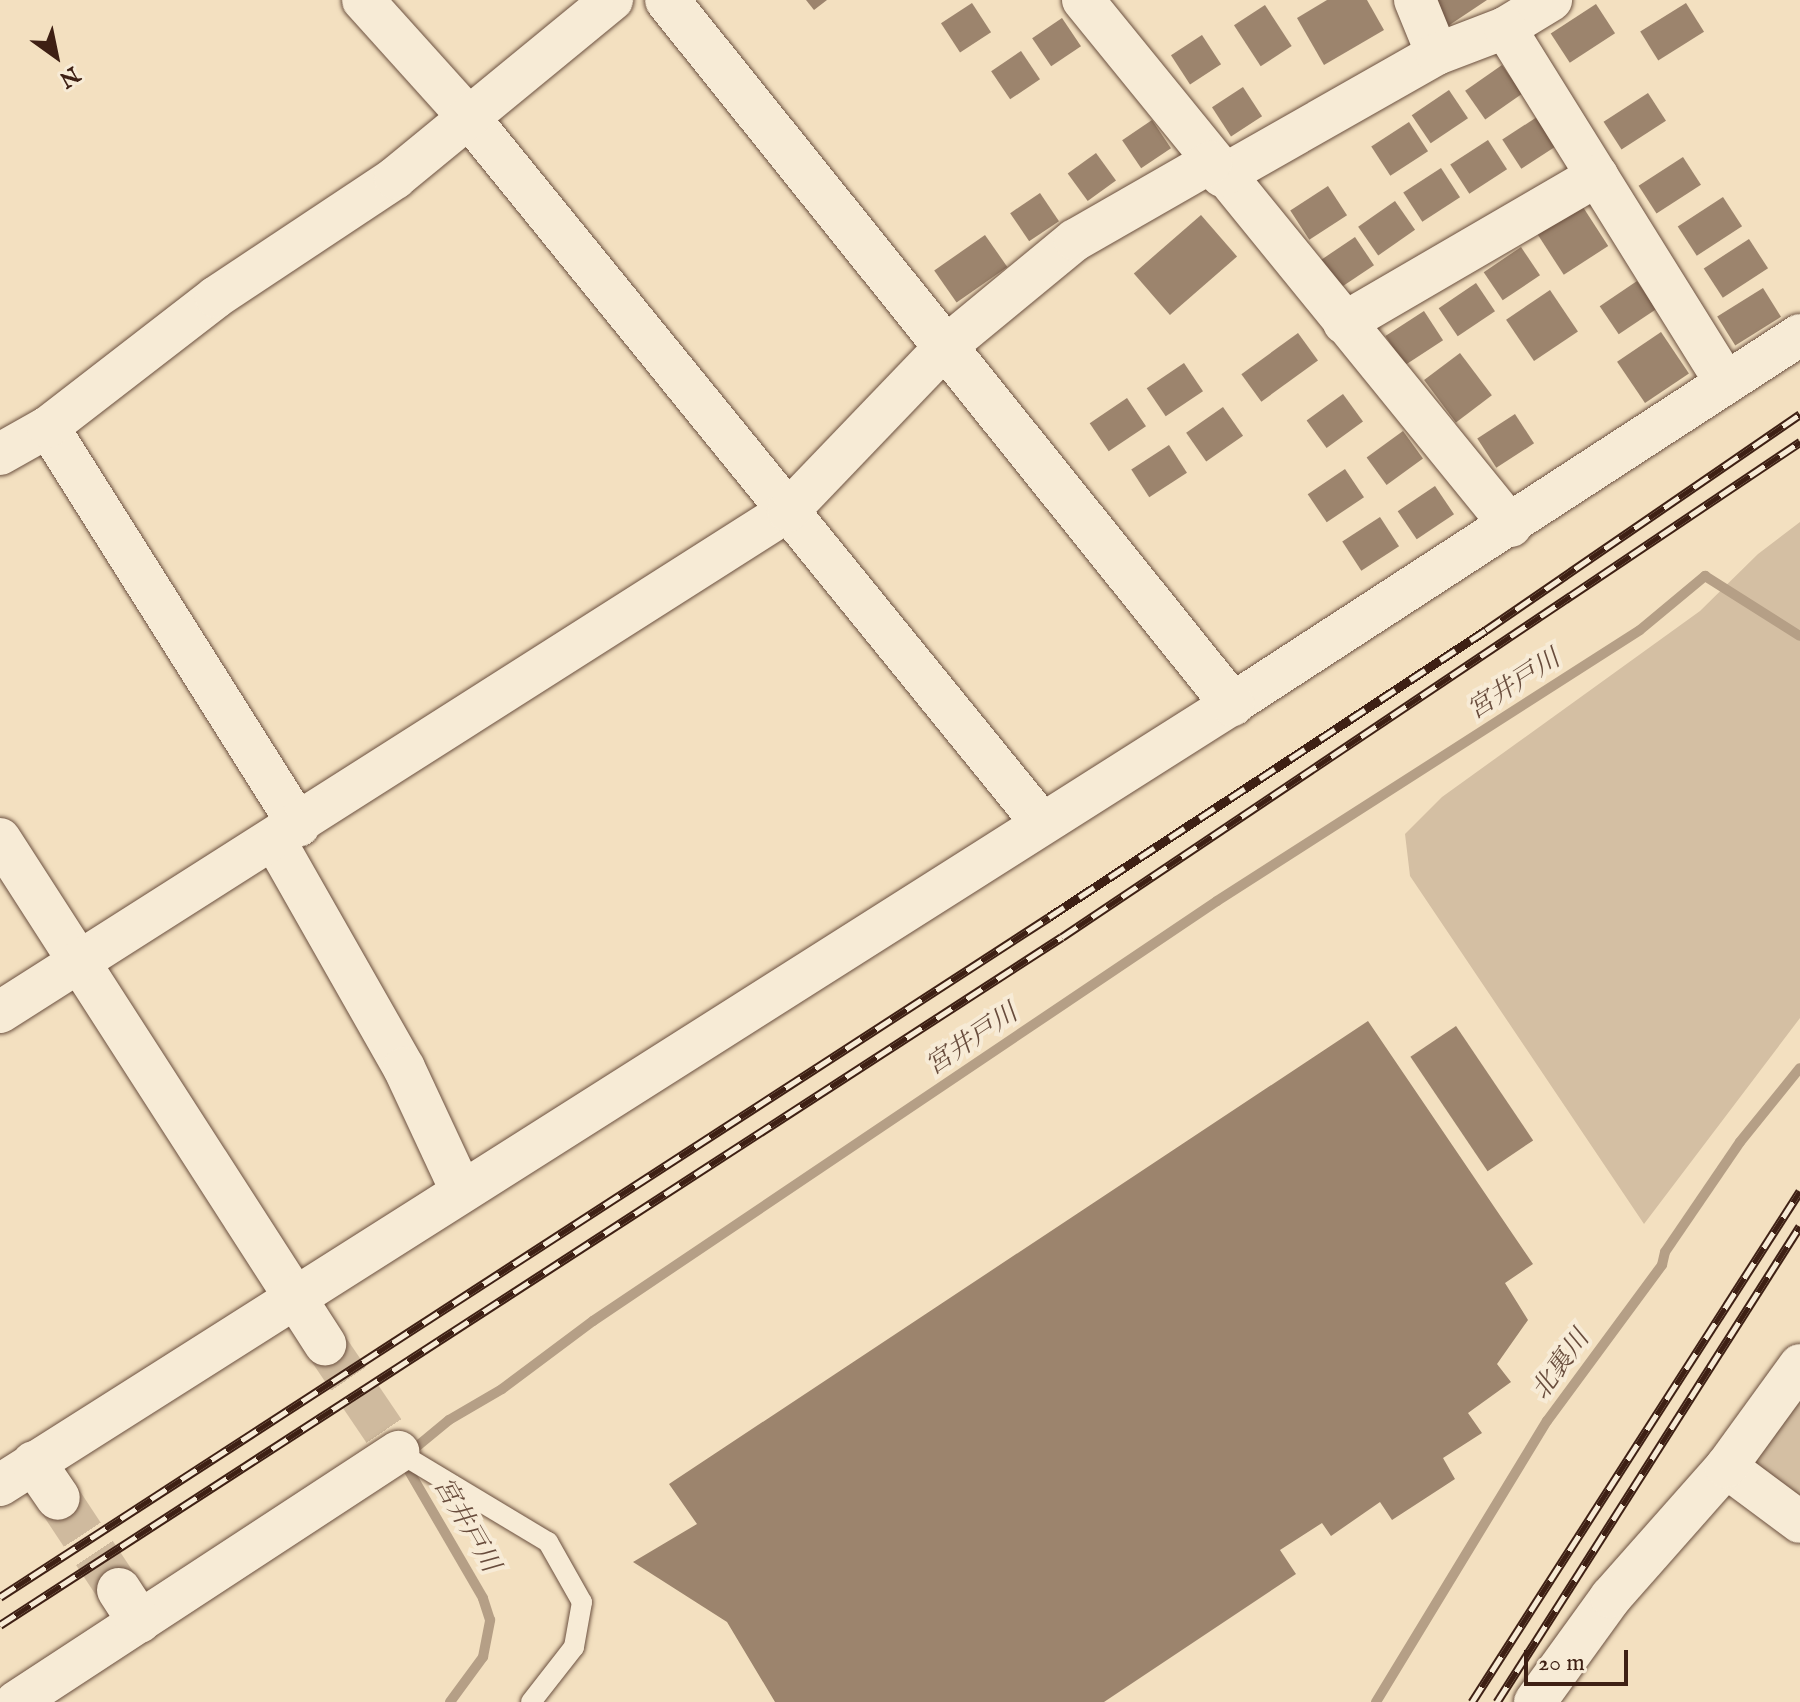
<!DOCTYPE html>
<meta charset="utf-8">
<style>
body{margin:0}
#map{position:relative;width:1800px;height:1702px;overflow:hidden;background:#f3e0c0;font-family:"IM FELL English","Noto Serif JP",serif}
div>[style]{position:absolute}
.green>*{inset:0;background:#d4bfa3}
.stream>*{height:10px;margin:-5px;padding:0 5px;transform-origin:5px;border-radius:5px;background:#b59f86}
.building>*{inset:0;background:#9c846d;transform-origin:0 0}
.street-tunnel>*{height:42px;margin-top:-21px;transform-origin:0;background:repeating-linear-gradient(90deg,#cfba9e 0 42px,transparent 0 63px)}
.secondary-tunnel>*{height:44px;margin-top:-22px;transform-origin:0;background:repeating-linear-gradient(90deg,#cfba9e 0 44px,transparent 0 66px)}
.roads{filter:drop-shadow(0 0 2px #6b503f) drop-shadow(0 0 2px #6b503f)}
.lane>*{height:20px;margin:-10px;padding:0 10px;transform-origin:10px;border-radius:10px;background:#f7ebd6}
.street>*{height:42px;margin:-21px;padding:0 21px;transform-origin:21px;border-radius:21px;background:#f7ebd6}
.secondary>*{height:44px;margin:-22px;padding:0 22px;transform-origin:22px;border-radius:22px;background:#f7ebd6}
.rail>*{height:9px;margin-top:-4.5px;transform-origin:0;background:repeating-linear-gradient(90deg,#f7ebd6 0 18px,#3e2014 0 36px);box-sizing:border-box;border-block:2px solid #3e2014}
span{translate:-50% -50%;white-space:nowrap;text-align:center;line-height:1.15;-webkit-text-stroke:8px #f7ebd6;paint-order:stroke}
.water-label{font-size:26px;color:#684c3c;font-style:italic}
.north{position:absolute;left:16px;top:16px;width:80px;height:80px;-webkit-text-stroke:6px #f7ebd6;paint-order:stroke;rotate:147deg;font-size:22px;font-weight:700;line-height:32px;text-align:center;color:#3e2014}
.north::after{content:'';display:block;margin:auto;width:28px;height:36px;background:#3e2014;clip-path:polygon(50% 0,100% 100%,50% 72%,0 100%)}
.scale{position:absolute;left:1524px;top:1650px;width:104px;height:36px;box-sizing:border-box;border:4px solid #3e2014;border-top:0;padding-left:10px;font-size:24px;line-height:28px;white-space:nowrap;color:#3e2014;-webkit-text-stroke:6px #f7ebd6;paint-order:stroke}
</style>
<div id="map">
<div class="green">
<i style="clip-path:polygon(1800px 522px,1800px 1018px,1644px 1224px,1410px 876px,1405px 834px,1442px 797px,1700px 611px,1758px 554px)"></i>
<i style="clip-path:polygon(1800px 1383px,1800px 1503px,1756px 1469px,1751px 1449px)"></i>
</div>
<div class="stream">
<i style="left:450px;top:1702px;width:56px;rotate:-53.7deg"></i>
<i style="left:483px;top:1657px;width:38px;rotate:-79deg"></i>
<i style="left:490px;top:1620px;width:23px;rotate:-108deg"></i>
<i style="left:483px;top:1598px;width:149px;rotate:-120.2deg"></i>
<i style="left:408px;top:1469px;width:16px;rotate:-86deg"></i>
<i style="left:409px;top:1453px;width:52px;rotate:-39.5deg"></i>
<i style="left:449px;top:1420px;width:61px;rotate:-30.3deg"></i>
<i style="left:502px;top:1389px;width:114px;rotate:-36.8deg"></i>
<i style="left:593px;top:1321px;width:752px;rotate:-33.94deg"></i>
<i style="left:1217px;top:901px;width:502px;rotate:-32.65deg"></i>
<i style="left:1640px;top:630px;width:85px;rotate:-39.7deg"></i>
<i style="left:1705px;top:576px;width:112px;rotate:32.3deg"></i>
<i style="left:1376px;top:1702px;width:329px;rotate:-58.7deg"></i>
<i style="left:1547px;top:1421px;width:194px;rotate:-53.6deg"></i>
<i style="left:1662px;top:1265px;width:13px;rotate:-77deg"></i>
<i style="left:1665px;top:1252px;width:133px;rotate:-55.7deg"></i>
<i style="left:1740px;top:1142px;width:95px;rotate:-51deg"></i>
</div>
<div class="building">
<i style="clip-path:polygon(806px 0,827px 0,814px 10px)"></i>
<i style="clip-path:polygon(1327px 0,1367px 0,1384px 30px,1324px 65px,1297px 18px)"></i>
<i style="clip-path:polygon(1431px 0,1487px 0,1448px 26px)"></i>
<i style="left:972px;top:3px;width:35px;height:37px;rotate:57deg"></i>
<i style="left:1686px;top:3px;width:34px;height:54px;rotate:58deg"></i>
<i style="left:1596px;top:4px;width:35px;height:54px;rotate:57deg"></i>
<i style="left:1265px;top:5px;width:49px;height:37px;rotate:57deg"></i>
<i style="left:1062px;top:18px;width:34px;height:36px;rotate:56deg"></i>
<i style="left:1202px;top:35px;width:35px;height:37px;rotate:57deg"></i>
<i style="left:1021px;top:51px;width:34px;height:36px;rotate:56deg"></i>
<i style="left:1502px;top:65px;width:35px;height:45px;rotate:55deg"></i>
<i style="left:1243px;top:87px;width:35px;height:37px;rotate:57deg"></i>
<i style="left:1449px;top:90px;width:34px;height:45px;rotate:56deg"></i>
<i style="left:1648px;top:93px;width:33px;height:53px;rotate:57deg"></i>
<i style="left:1540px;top:115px;width:35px;height:45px;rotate:57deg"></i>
<i style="left:1152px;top:120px;width:34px;height:36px;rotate:56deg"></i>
<i style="left:1409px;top:122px;width:35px;height:45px;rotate:57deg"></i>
<i style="left:1488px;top:140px;width:35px;height:45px;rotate:57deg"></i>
<i style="left:1096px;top:153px;width:34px;height:35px;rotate:54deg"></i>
<i style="left:1683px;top:157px;width:33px;height:53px;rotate:57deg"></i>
<i style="left:1441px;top:168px;width:35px;height:45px;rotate:57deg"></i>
<i style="left:1328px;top:186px;width:35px;height:45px;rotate:57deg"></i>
<i style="left:1040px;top:193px;width:34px;height:36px;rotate:56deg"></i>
<i style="left:1723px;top:197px;width:35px;height:54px;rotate:57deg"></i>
<i style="left:1395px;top:201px;width:35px;height:45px;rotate:55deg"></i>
<i style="left:1581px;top:204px;width:50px;height:53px;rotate:57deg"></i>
<i style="left:1201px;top:215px;width:55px;height:89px;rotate:49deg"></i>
<i style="left:985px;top:235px;width:39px;height:62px;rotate:55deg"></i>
<i style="left:1355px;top:237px;width:34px;height:45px;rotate:56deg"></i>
<i style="left:1749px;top:239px;width:35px;height:54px;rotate:57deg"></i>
<i style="left:1521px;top:247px;width:34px;height:45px;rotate:56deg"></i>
<i style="left:1637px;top:281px;width:34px;height:45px;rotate:56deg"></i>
<i style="left:1476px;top:283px;width:34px;height:45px;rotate:56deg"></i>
<i style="left:1763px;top:288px;width:34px;height:54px;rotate:58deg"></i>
<i style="left:1550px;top:290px;width:50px;height:53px;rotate:56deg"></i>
<i style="left:1424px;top:311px;width:35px;height:46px;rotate:57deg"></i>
<i style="left:1661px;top:332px;width:50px;height:53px;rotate:56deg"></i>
<i style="left:1298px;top:333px;width:34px;height:70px;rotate:54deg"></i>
<i style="left:1460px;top:353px;width:53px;height:45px;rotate:53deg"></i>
<i style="left:1184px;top:363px;width:34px;height:45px;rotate:56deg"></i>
<i style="left:1343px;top:394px;width:34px;height:45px;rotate:54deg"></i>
<i style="left:1127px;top:398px;width:34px;height:45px;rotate:56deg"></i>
<i style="left:1223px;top:407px;width:35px;height:45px;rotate:55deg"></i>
<i style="left:1515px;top:414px;width:35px;height:45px;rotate:57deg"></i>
<i style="left:1403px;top:431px;width:34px;height:45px;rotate:54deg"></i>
<i style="left:1169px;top:445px;width:33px;height:45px;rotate:57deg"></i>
<i style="left:1345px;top:469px;width:34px;height:45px;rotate:56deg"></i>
<i style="left:1435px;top:486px;width:34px;height:45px;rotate:56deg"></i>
<i style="left:1380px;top:517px;width:35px;height:45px;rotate:57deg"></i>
<i style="clip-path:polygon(1368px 1021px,1533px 1264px,1505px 1283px,1528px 1320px,1497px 1364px,1511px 1382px,1468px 1413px,1482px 1433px,1443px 1458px,1455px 1479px,1392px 1520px,1380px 1502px,1331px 1536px,1322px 1523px,1280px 1550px,1296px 1574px,1104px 1702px,775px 1702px,727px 1622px,633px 1562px,697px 1524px,669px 1484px)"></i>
<i style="left:1456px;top:1026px;width:138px;height:55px;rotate:56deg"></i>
</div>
<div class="street-tunnel">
<i style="left:325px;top:1344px;width:130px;rotate:55.9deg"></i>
</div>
<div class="secondary-tunnel">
<i style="left:58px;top:1498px;width:110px;rotate:56.5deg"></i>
</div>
<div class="roads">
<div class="lane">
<i style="left:398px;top:1452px;width:175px;rotate:31deg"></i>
<i style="left:548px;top:1542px;width:69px;rotate:60.5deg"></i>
<i style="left:582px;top:1602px;width:46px;rotate:100.1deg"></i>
<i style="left:574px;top:1647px;width:70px;rotate:128deg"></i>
</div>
<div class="street">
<i style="left:363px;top:0;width:160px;rotate:48deg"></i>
<i style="left:470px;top:119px;width:906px;rotate:50.92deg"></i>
<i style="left:1083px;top:0;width:678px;rotate:50.87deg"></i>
<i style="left:1415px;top:0;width:58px;rotate:67.8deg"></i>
<i style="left:1505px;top:28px;width:54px;rotate:-31.3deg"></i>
<i style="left:1222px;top:176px;width:247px;rotate:-29.6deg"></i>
<i style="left:1437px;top:54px;width:73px;rotate:-20.9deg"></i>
<i style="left:1505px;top:28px;width:417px;rotate:58.1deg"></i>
<i style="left:1344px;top:323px;width:293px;rotate:-30.2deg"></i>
<i style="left:48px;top:427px;width:471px;rotate:57.8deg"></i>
<i style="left:0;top:454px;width:55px;rotate:-29.4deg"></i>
<i style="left:48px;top:427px;width:212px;rotate:-37.7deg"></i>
<i style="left:216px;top:297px;width:215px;rotate:-33.6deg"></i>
<i style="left:395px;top:178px;width:281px;rotate:-39.4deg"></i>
<i style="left:0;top:839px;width:601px;rotate:57.24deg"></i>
<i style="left:275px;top:841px;width:261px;rotate:60.4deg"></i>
<i style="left:404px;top:1068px;width:135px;rotate:65deg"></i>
<i style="left:0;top:1012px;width:934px;rotate:-32.45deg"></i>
<i style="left:788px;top:511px;width:227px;rotate:-46.2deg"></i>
<i style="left:945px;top:347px;width:168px;rotate:-39.5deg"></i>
<i style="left:1075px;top:240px;width:157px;rotate:-29.8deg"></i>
<i style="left:1726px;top:1467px;width:92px;rotate:36.6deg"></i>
<i style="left:0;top:1485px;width:1459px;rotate:-32.37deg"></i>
<i style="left:1232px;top:704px;width:677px;rotate:-33.01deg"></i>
<i style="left:16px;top:1702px;width:457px;rotate:-33.2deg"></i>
<i style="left:1535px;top:1702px;width:130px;rotate:-54.1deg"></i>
<i style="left:1611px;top:1597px;width:174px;rotate:-48.5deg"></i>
<i style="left:1726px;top:1467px;width:126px;rotate:-54deg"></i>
</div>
<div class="secondary">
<i style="left:667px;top:0;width:903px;rotate:51.25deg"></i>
<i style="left:34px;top:1463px;width:42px;rotate:55.6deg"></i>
<i style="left:119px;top:1590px;width:37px;rotate:57deg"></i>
</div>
</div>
<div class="rail">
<i style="left:0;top:1597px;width:1250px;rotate:-32.95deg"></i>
<i style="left:1049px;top:917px;width:523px;rotate:-33.29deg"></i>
<i style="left:1486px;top:630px;width:381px;rotate:-34.5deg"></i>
<i style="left:0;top:1625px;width:1265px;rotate:-32.94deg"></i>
<i style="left:1062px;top:937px;width:889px;rotate:-33.85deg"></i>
<i style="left:1472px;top:1702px;width:607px;rotate:-57.3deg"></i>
<i style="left:1497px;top:1702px;width:564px;rotate:-57.52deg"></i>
</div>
<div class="water-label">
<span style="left:1514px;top:685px;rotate:-33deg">宮井戸川</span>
<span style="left:972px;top:1040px;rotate:-34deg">宮井戸川</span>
<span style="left:1561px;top:1365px;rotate:-54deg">北裏川</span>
<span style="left:466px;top:1525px;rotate:60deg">宮井戸川</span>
</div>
<div class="north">N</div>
<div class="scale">20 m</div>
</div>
